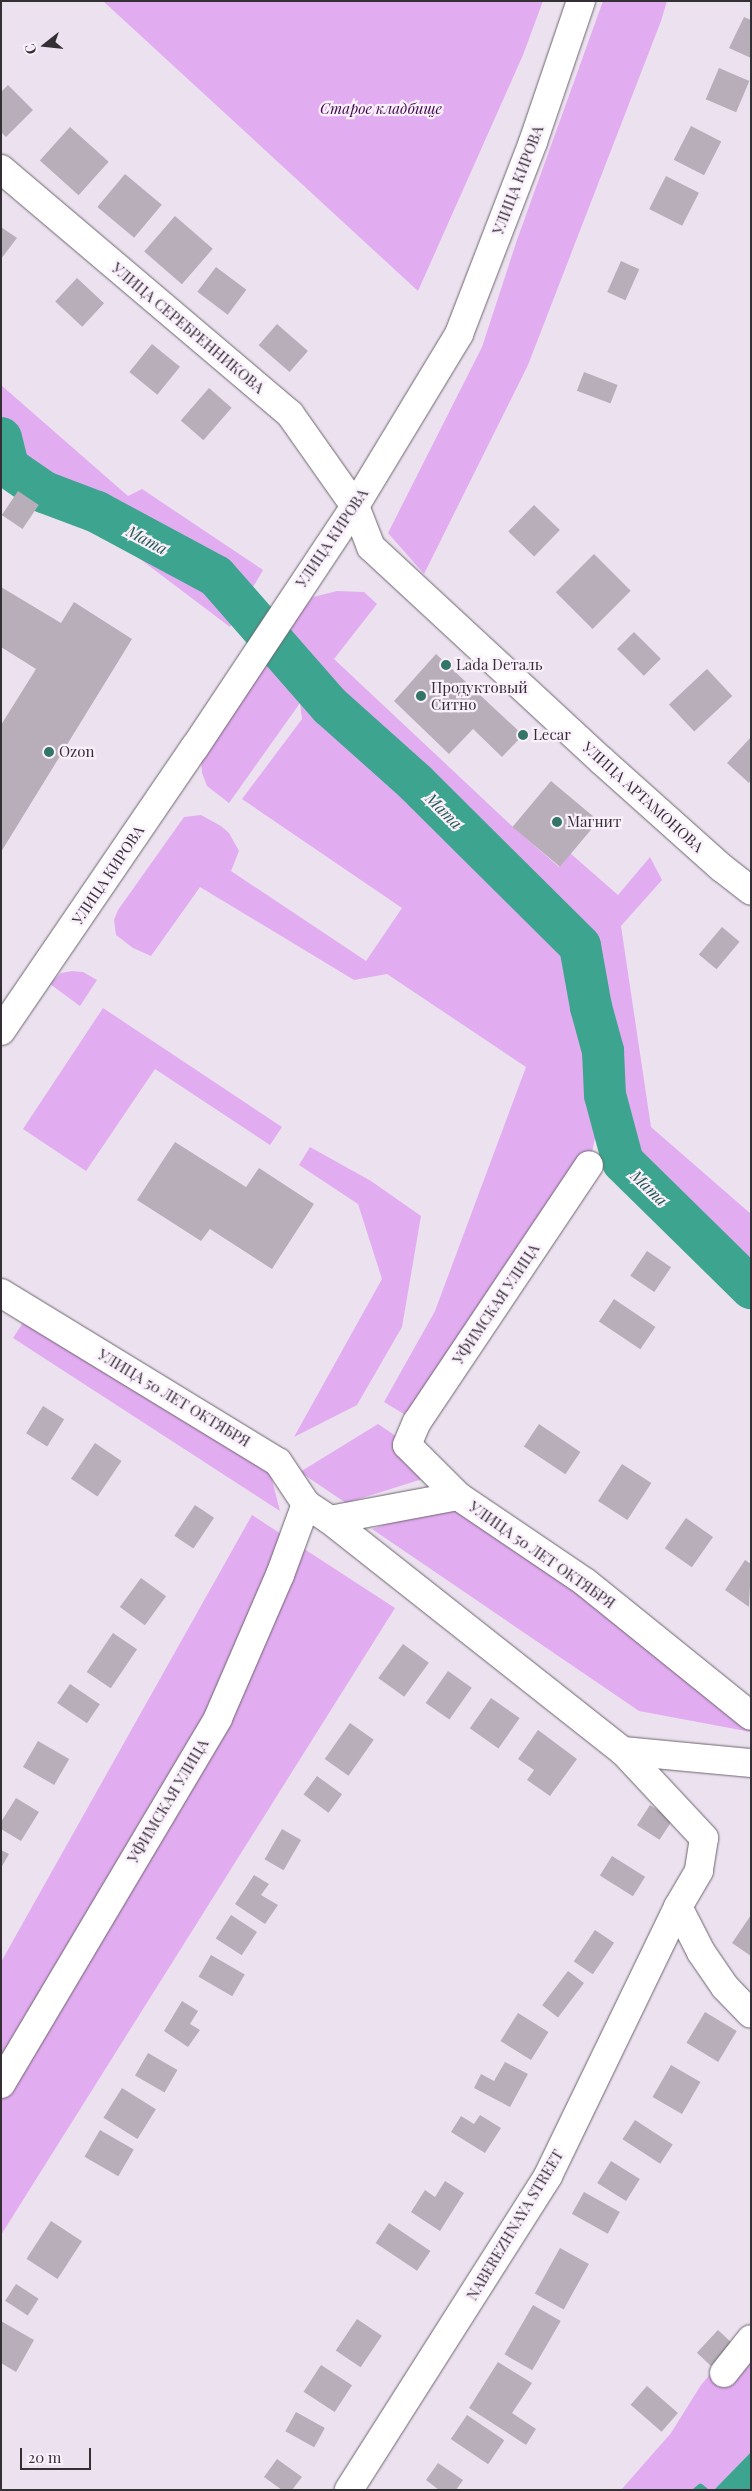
<!DOCTYPE html>
<meta charset="utf-8">
<style>
body{margin:0}
#map{position:relative;width:752px;height:2491px;overflow:hidden;background:#ece2ef;font-family:"Playfair Display",serif}
div>[style]{position:absolute}
.green>*{inset:0;background:#e2acf0}
.water>*{inset:0;background:#3da58f}
.stream>*{height:7px;margin:-3.5px;padding:0 3.5px;transform-origin:3.5px;border-radius:3.5px;background:#3da58f}
.river>*{height:42px;margin:-21px;padding:0 21px;transform-origin:21px;border-radius:21px;background:#3da58f}
.building>*{inset:0;background:#b8aeba;transform-origin:0 0}
.roads{filter:drop-shadow(0 0 1px #6d646f) drop-shadow(0 0 1px #6d646f)}
.minor>*{height:28px;margin:-14px;padding:0 14px;transform-origin:14px;border-radius:14px;background:#fff}
.tertiary>*{height:28px;margin:-14px;padding:0 14px;transform-origin:14px;border-radius:14px;background:#fff}
.secondary>*{height:28px;margin:-14px;padding:0 14px;transform-origin:14px;border-radius:14px;background:#fff}
.dots>*{width:14px;height:14px;translate:-50% -50%;box-sizing:border-box;border:2px solid #faf0fc;border-radius:50%}
span{translate:-50% -50%;white-space:nowrap;text-align:center;line-height:1.15;-webkit-text-stroke:4.5px #faf0fc;paint-order:stroke}
.park-label{font-size:15px;color:#42074f;font-style:italic}
.street-label{font-size:15px;color:#332f34}
.poi-label{font-size:15px;color:#332f34}
.left{translate:0 -50%;text-align:left}
.water-label{font-size:16px;color:#255d51;font-style:italic}
.frame{position:absolute;inset:0;border:2px solid #332f34;pointer-events:none}
.north{position:absolute;left:20px;top:20px;width:50px;height:50px;-webkit-text-stroke:4px #faf0fc;paint-order:stroke;rotate:254deg;font-size:14px;font-weight:700;line-height:20px;text-align:center;color:#332f34}
.north::after{content:'';display:block;margin:auto;width:18px;height:22px;background:#332f34;clip-path:polygon(50% 0,100% 100%,50% 72%,0 100%)}
.scale{position:absolute;left:20px;top:2448px;width:71px;height:22px;box-sizing:border-box;border:2px solid #332f34;border-top:0;padding-left:6px;font-size:15px;line-height:18px;white-space:nowrap;color:#332f34;-webkit-text-stroke:4px #faf0fc;paint-order:stroke}
</style>
<div id="map">
<div class="green">
<i style="clip-path:polygon(103px 1px,543px 1px,523px 55px,418px 291px)"></i>
<i style="clip-path:polygon(603px 1px,667px 1px,661px 21px,528px 365px,424px 574px,388px 533px,482px 347px,517px 240px)"></i>
<i style="clip-path:polygon(1px 385px,128px 496px,142px 489px,263px 570px,230px 627px,1px 454px)"></i>
<i style="clip-path:polygon(337px 591px,364px 592px,377px 604px,334px 659px,513px 827px,559px 867px,570px 853px,618px 895px,650px 857px,662px 880px,621px 926px,651px 1127px,751px 1214px,751px 1266px,635px 1159px,597px 1130px,589px 1165px,417px 1422px,384px 1402px,435px 1311px,526px 1067px,387px 974px,354px 980px,200px 887px,151px 956px,133px 948px,116px 935px,114px 920px,118px 910px,184px 817px,201px 815px,221px 826px,229px 833px,239px 851px,231px 871px,366px 961px,402px 908px,242px 799px,302px 719px,300px 703px,229px 803px,207px 786px,202px 773px,201px 760px,295px 620px,313px 597px)"></i>
<i style="clip-path:polygon(72px 971px,83px 972px,97px 980px,80px 1006px,50px 984px,61px 973px)"></i>
<i style="clip-path:polygon(103px 1008px,282px 1127px,270px 1145px,155px 1069px,86px 1171px,23px 1129px)"></i>
<i style="clip-path:polygon(310px 1147px,371px 1181px,421px 1216px,402px 1327px,357px 1405px,294px 1437px,382px 1279px,358px 1204px,299px 1165px)"></i>
<i style="clip-path:polygon(24px 1321px,270px 1472px,280px 1511px,13px 1338px)"></i>
<i style="clip-path:polygon(378px 1424px,448px 1471px,346px 1503px,300px 1472px)"></i>
<i style="clip-path:polygon(474px 1494px,751px 1711px,751px 1732px,639px 1711px,372px 1529px)"></i>
<i style="clip-path:polygon(252px 1515px,395px 1608px,1px 2235px,1px 1962px)"></i>
<i style="clip-path:polygon(751px 2325px,751px 2452px,714px 2490px,621px 2490px,671px 2433px,701px 2385px)"></i>
</div>
<div class="water">
<i style="clip-path:polygon(751px 2452px,751px 2490px,714px 2490px)"></i>
</div>
<div class="stream">
<i style="left:696px;top:2490px;width:5px;rotate:-37deg"></i>
<i style="left:700px;top:2487px;width:5px;rotate:37deg"></i>
</div>
<div class="river">
<i style="left:1px;top:438px;width:30px;rotate:76deg"></i>
<i style="left:8px;top:467px;width:44px;rotate:34.8deg"></i>
<i style="left:44px;top:492px;width:57px;rotate:20.7deg"></i>
<i style="left:97px;top:512px;width:135px;rotate:28.3deg"></i>
<i style="left:216px;top:576px;width:173px;rotate:48.8deg"></i>
<i style="left:330px;top:706px;width:115px;rotate:41.8deg"></i>
<i style="left:416px;top:783px;width:231px;rotate:44.8deg"></i>
<i style="left:580px;top:946px;width:62px;rotate:79.8deg"></i>
<i style="left:591px;top:1007px;width:46px;rotate:74.7deg"></i>
<i style="left:603px;top:1051px;width:44px;rotate:87.4deg"></i>
<i style="left:605px;top:1095px;width:69px;rotate:75deg"></i>
<i style="left:623px;top:1162px;width:180px;rotate:44.5deg"></i>
</div>
<div class="building">
<i style="clip-path:polygon(744px 17px,751px 20px,751px 58px,729px 48px)"></i>
<i style="left:719px;top:68px;width:33px;height:34px;rotate:23deg"></i>
<i style="clip-path:polygon(8px 85px,33px 110px,6px 137px,1px 132px,1px 92px)"></i>
<i style="left:691px;top:126px;width:34px;height:38px;rotate:27deg"></i>
<i style="left:70px;top:127px;width:52px;height:45px;rotate:42deg"></i>
<i style="left:125px;top:174px;width:48px;height:43px;rotate:40deg"></i>
<i style="left:666px;top:176px;width:37px;height:37px;rotate:27deg"></i>
<i style="left:175px;top:216px;width:50px;height:47px;rotate:41deg"></i>
<i style="clip-path:polygon(1px 227px,17px 238px,1px 259px)"></i>
<i style="left:621px;top:261px;width:20px;height:34px;rotate:24deg"></i>
<i style="left:216px;top:267px;width:38px;height:31px;rotate:37deg"></i>
<i style="left:77px;top:278px;width:37px;height:32px;rotate:43deg"></i>
<i style="left:277px;top:324px;width:41px;height:28px;rotate:41deg"></i>
<i style="left:152px;top:344px;width:36px;height:36px;rotate:39deg"></i>
<i style="left:584px;top:372px;width:36px;height:20px;rotate:21deg"></i>
<i style="left:209px;top:388px;width:30px;height:43px;rotate:41deg"></i>
<i style="left:18px;top:491px;width:25px;height:29px;rotate:34deg"></i>
<i style="left:534px;top:505px;width:36px;height:37px;rotate:44deg"></i>
<i style="left:594px;top:554px;width:52px;height:54px;rotate:45deg"></i>
<i style="clip-path:polygon(1px 587px,61px 623px,74px 602px,132px 639px,1px 852px,1px 725px,36px 669px,1px 647px)"></i>
<i style="left:634px;top:632px;width:38px;height:24px;rotate:45deg"></i>
<i style="clip-path:polygon(436px 654px,523px 735px,502px 757px,473px 729px,449px 754px,394px 701px)"></i>
<i style="left:707px;top:669px;width:37px;height:52px;rotate:47deg"></i>
<i style="clip-path:polygon(751px 737px,751px 780px,749px 783px,727px 763px)"></i>
<i style="left:551px;top:781px;width:62px;height:60px;rotate:40deg"></i>
<i style="left:722px;top:927px;width:23px;height:36px;rotate:40deg"></i>
<i style="clip-path:polygon(175px 1142px,246px 1187px,259px 1168px,314px 1204px,272px 1269px,210px 1229px,201px 1241px,137px 1200px)"></i>
<i style="left:647px;top:1251px;width:29px;height:30px;rotate:34deg"></i>
<i style="left:614px;top:1299px;width:50px;height:27px;rotate:34deg"></i>
<i style="left:43px;top:1406px;width:25px;height:32px;rotate:32deg"></i>
<i style="left:539px;top:1424px;width:50px;height:27px;rotate:34deg"></i>
<i style="left:95px;top:1443px;width:32px;height:43px;rotate:34deg"></i>
<i style="left:622px;top:1464px;width:35px;height:44px;rotate:33deg"></i>
<i style="left:195px;top:1505px;width:23px;height:37px;rotate:34deg"></i>
<i style="left:686px;top:1518px;width:33px;height:37px;rotate:35deg"></i>
<i style="clip-path:polygon(745px 1560px,751px 1564px,749px 1607px,725px 1590px)"></i>
<i style="left:141px;top:1578px;width:31px;height:36px;rotate:36deg"></i>
<i style="left:113px;top:1633px;width:29px;height:47px;rotate:34deg"></i>
<i style="left:403px;top:1644px;width:32px;height:42px;rotate:36deg"></i>
<i style="left:448px;top:1671px;width:29px;height:39px;rotate:35deg"></i>
<i style="left:70px;top:1684px;width:36px;height:23px;rotate:34deg"></i>
<i style="left:491px;top:1698px;width:35px;height:37px;rotate:35deg"></i>
<i style="left:350px;top:1723px;width:29px;height:44px;rotate:35deg"></i>
<i style="clip-path:polygon(538px 1730px,577px 1759px,550px 1796px,527px 1780px,534px 1770px,518px 1759px)"></i>
<i style="left:38px;top:1741px;width:36px;height:30px;rotate:30deg"></i>
<i style="left:317px;top:1776px;width:31px;height:23px;rotate:36deg"></i>
<i style="clip-path:polygon(16px 1798px,39px 1812px,21px 1841px,1px 1829px,1px 1822px)"></i>
<i style="left:650px;top:1805px;width:27px;height:24px;rotate:33deg"></i>
<i style="left:282px;top:1829px;width:22px;height:35px;rotate:30deg"></i>
<i style="clip-path:polygon(1px 1850px,9px 1854px,1px 1868px)"></i>
<i style="left:612px;top:1856px;width:39px;height:23px;rotate:32deg"></i>
<i style="clip-path:polygon(254px 1875px,269px 1884px,261px 1895px,278px 1905px,265px 1924px,235px 1904px)"></i>
<i style="left:231px;top:1915px;width:31px;height:28px;rotate:33deg"></i>
<i style="clip-path:polygon(751px 1915px,751px 1956px,732px 1943px)"></i>
<i style="left:595px;top:1930px;width:23px;height:38px;rotate:34deg"></i>
<i style="left:211px;top:1955px;width:39px;height:25px;rotate:30deg"></i>
<i style="left:568px;top:1971px;width:20px;height:43px;rotate:37deg"></i>
<i style="clip-path:polygon(182px 2001px,198px 2011px,190px 2024px,200px 2030px,188px 2047px,164px 2031px)"></i>
<i style="left:705px;top:2012px;width:37px;height:36px;rotate:31deg"></i>
<i style="left:518px;top:2013px;width:36px;height:33px;rotate:32deg"></i>
<i style="left:148px;top:2053px;width:34px;height:26px;rotate:30deg"></i>
<i style="clip-path:polygon(505px 2062px,528px 2074px,510px 2107px,474px 2088px,481px 2074px,494px 2081px)"></i>
<i style="left:671px;top:2065px;width:34px;height:37px;rotate:30deg"></i>
<i style="left:122px;top:2088px;width:40px;height:35px;rotate:32deg"></i>
<i style="clip-path:polygon(480px 2115px,501px 2128px,485px 2153px,451px 2132px,461px 2116px,474px 2124px)"></i>
<i style="left:635px;top:2120px;width:45px;height:23px;rotate:33deg"></i>
<i style="left:100px;top:2130px;width:39px;height:31px;rotate:30deg"></i>
<i style="left:611px;top:2161px;width:34px;height:26px;rotate:32deg"></i>
<i style="clip-path:polygon(445px 2181px,464px 2193px,440px 2231px,411px 2212px,425px 2190px,435px 2197px)"></i>
<i style="left:584px;top:2192px;width:41px;height:25px;rotate:29deg"></i>
<i style="left:51px;top:2221px;width:37px;height:45px;rotate:33deg"></i>
<i style="left:389px;top:2223px;width:50px;height:24px;rotate:34deg"></i>
<i style="left:560px;top:2248px;width:33px;height:52px;rotate:29deg"></i>
<i style="left:16px;top:2284px;width:27px;height:20px;rotate:33deg"></i>
<i style="left:533px;top:2305px;width:32px;height:57px;rotate:30deg"></i>
<i style="left:357px;top:2319px;width:30px;height:38px;rotate:34deg"></i>
<i style="clip-path:polygon(1px 2321px,34px 2340px,16px 2372px,1px 2363px)"></i>
<i style="left:718px;top:2330px;width:22px;height:31px;rotate:43deg"></i>
<i style="clip-path:polygon(498px 2362px,532px 2383px,512px 2413px,536px 2429px,526px 2445px,469px 2408px)"></i>
<i style="left:321px;top:2365px;width:37px;height:32px;rotate:33deg"></i>
<i style="left:647px;top:2386px;width:41px;height:25px;rotate:41deg"></i>
<i style="left:296px;top:2412px;width:33px;height:22px;rotate:29deg"></i>
<i style="left:467px;top:2415px;width:45px;height:29px;rotate:34deg"></i>
<i style="clip-path:polygon(277px 2459px,302px 2477px,292px 2490px,282px 2490px,264px 2477px)"></i>
<i style="clip-path:polygon(438px 2463px,463px 2480px,456px 2490px,439px 2490px,426px 2480px)"></i>
</div>
<div class="roads">
<div class="minor">
<i style="left:1px;top:1293px;width:324px;rotate:31.4deg"></i>
<i style="left:278px;top:1462px;width:50px;rotate:56.3deg"></i>
<i style="left:306px;top:1504px;width:29px;rotate:34deg"></i>
<i style="left:330px;top:1520px;width:373px;rotate:38.3deg"></i>
<i style="left:623px;top:1751px;width:119px;rotate:47deg"></i>
<i style="left:704px;top:1838px;width:33px;rotate:99deg"></i>
<i style="left:699px;top:1871px;width:42px;rotate:120.3deg"></i>
<i style="left:678px;top:1907px;width:299px;rotate:115.8deg"></i>
<i style="left:548px;top:2176px;width:372px;rotate:122.4deg"></i>
<i style="left:458px;top:1496px;width:72px;rotate:-135deg"></i>
<i style="left:407px;top:1445px;width:25px;rotate:-67deg"></i>
<i style="left:417px;top:1422px;width:309px;rotate:-56.2deg"></i>
<i style="left:330px;top:1520px;width:130px;rotate:-10.6deg"></i>
<i style="left:458px;top:1496px;width:153px;rotate:34.1deg"></i>
<i style="left:585px;top:1582px;width:213px;rotate:38.9deg"></i>
<i style="left:623px;top:1751px;width:129px;rotate:5.4deg"></i>
<i style="left:678px;top:1907px;width:51px;rotate:62.9deg"></i>
<i style="left:701px;top:1952px;width:42px;rotate:55.6deg"></i>
<i style="left:725px;top:1987px;width:37px;rotate:46deg"></i>
<i style="left:1px;top:2084px;width:425px;rotate:-59.3deg"></i>
<i style="left:218px;top:1718px;width:156px;rotate:-66.6deg"></i>
<i style="left:280px;top:1575px;width:76px;rotate:-69.9deg"></i>
<i style="left:724px;top:2373px;width:43px;rotate:-51.5deg"></i>
</div>
<div class="tertiary">
<i style="left:1px;top:169px;width:379px;rotate:40.3deg"></i>
<i style="left:290px;top:414px;width:113px;rotate:54.8deg"></i>
<i style="left:355px;top:506px;width:44px;rotate:68.7deg"></i>
<i style="left:371px;top:547px;width:313px;rotate:42.8deg"></i>
<i style="left:601px;top:760px;width:162px;rotate:41.8deg"></i>
<i style="left:722px;top:868px;width:37px;rotate:38deg"></i>
</div>
<div class="secondary">
<i style="left:1px;top:1031px;width:344px;rotate:-55.7deg"></i>
<i style="left:195px;top:747px;width:289px;rotate:-56.4deg"></i>
<i style="left:355px;top:506px;width:201px;rotate:-58.8deg"></i>
<i style="left:459px;top:334px;width:206px;rotate:-68.9deg"></i>
<i style="left:533px;top:142px;width:149px;rotate:-71.2deg"></i>
</div>
</div>
<div class="dots">
<i style="left:446px;top:665px;background:#337567"></i>
<i style="left:421px;top:696px;background:#337567"></i>
<i style="left:523px;top:735px;background:#337567"></i>
<i style="left:49px;top:752px;background:#337567"></i>
<i style="left:557px;top:822px;background:#337567"></i>
</div>
<div class="park-label">
<span style="left:381px;top:109px">Старое кладбище</span>
</div>
<div class="street-label">
<span style="left:518px;top:180px;rotate:-69deg">УЛИЦА КИРОВА</span>
<span style="left:188px;top:328px;rotate:40deg">УЛИЦА СЕРЕБРЕННИКОВА</span>
<span style="left:332px;top:538px;rotate:-56deg">УЛИЦА КИРОВА</span>
<span style="left:643px;top:797px;rotate:42deg">УЛИЦА АРТАМОНОВА</span>
<span style="left:108px;top:875px;rotate:-56deg">УЛИЦА КИРОВА</span>
<span style="left:496px;top:1304px;rotate:-56deg">УФИМСКАЯ УЛИЦА</span>
<span style="left:174px;top:1398px;rotate:31deg">УЛИЦА 50 ЛЕТ ОКТЯБРЯ</span>
<span style="left:542px;top:1555px;rotate:35deg">УЛИЦА 50 ЛЕТ ОКТЯБРЯ</span>
<span style="left:168px;top:1801px;rotate:-59deg">УФИМСКАЯ УЛИЦА</span>
<span style="left:515px;top:2225px;rotate:-59deg">NABEREZHNAYA STREET</span>
</div>
<div class="poi-label">
<span class="left" style="left:456px;top:665px">Lada Dеталь</span>
<span class="left" style="left:431px;top:696px">Продуктовый<br>Ситно</span>
<span class="left" style="left:533px;top:735px">Lecar</span>
<span class="left" style="left:59px;top:752px">Ozon</span>
<span class="left" style="left:567px;top:822px">Магнит</span>
</div>
<div class="water-label">
<span style="left:147px;top:540px;rotate:28deg">Мата</span>
<span style="left:444px;top:811px;rotate:45deg">Мата</span>
<span style="left:649px;top:1188px;rotate:44deg">Мата</span>
</div>
<div class="frame"></div>
<div class="north">С</div>
<div class="scale">20 m</div>
</div>
